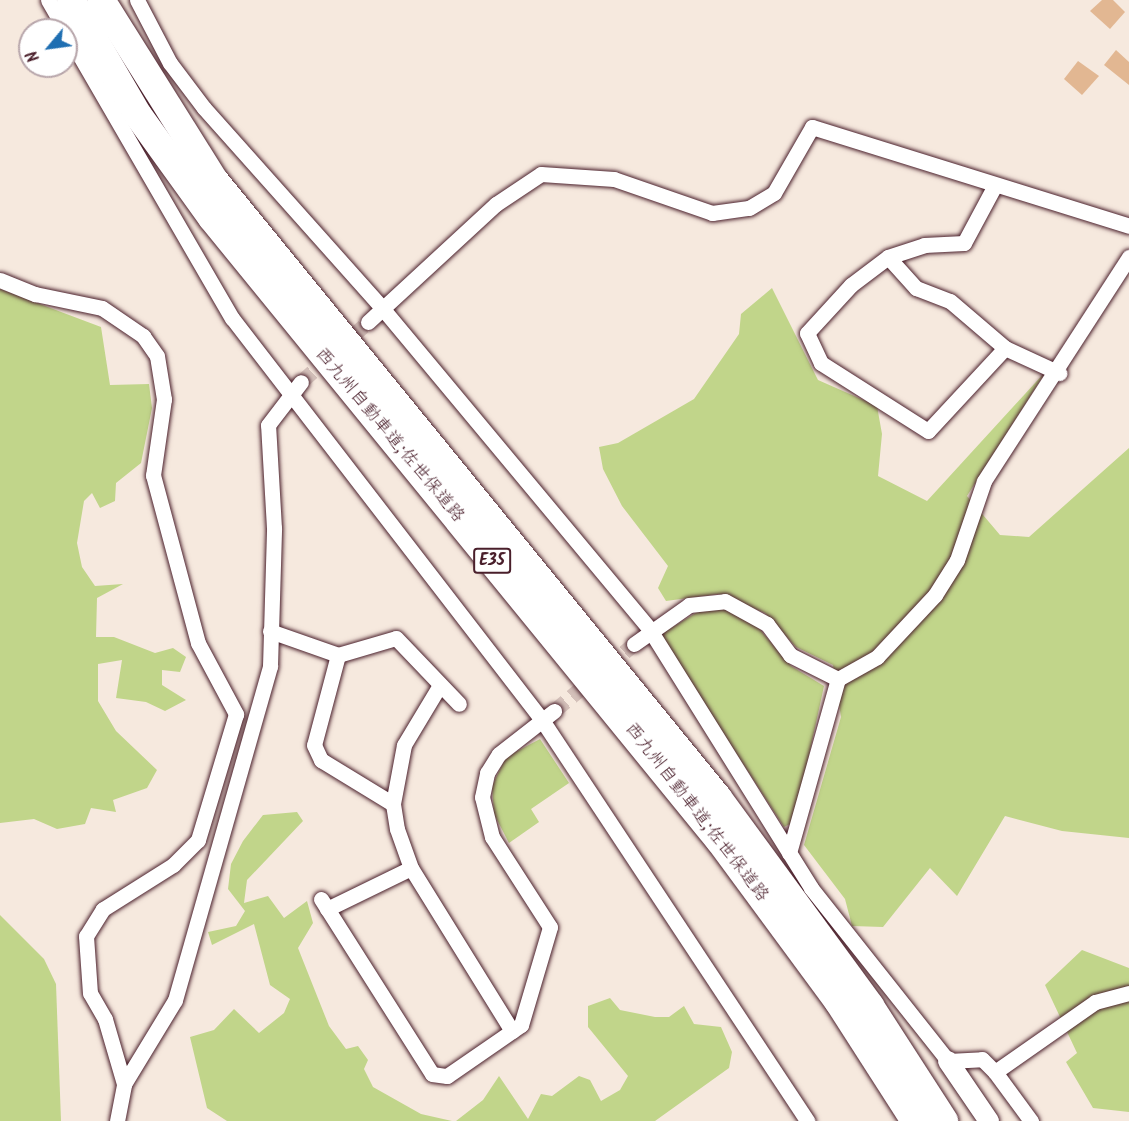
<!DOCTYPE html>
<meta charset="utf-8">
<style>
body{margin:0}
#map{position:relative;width:1129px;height:1121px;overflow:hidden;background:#f6e9de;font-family:Kalam,"Klee One",sans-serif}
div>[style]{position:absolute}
.green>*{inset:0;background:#c1d58a}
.building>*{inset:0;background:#e2b792}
.minor-tunnel>*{height:15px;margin-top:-7.5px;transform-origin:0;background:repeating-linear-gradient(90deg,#d4c1ba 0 15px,transparent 0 23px)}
.roads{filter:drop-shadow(0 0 2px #4a1f2b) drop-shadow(0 0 2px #4a1f2b)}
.minor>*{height:15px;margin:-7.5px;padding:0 7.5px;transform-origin:7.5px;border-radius:7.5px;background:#fff}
.tertiary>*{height:20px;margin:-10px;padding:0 10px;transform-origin:10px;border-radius:10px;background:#fff}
.motorway>*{height:28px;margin:-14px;padding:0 14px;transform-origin:14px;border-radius:14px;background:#fff}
span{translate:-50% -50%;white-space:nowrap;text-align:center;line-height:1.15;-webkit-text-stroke:4.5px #fff;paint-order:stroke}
.shield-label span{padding:2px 4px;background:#fff;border:2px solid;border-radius:4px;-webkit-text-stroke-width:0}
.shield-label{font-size:16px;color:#4a1f2b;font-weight:700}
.street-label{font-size:18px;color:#4a1f2b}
.north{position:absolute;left:18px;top:18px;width:60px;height:60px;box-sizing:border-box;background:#fff;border:2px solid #b7a5aa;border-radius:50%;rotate:241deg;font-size:16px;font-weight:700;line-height:24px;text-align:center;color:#4a1f2b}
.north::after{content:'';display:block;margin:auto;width:21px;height:27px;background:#1f6fb2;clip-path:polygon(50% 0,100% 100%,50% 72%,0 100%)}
</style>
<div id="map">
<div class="green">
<i style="clip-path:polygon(772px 288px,818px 380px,877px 406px,882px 434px,878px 476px,927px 501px,1046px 371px,967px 496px,1000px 535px,1029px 537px,1129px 448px,1129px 838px,1062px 831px,1005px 816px,957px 896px,930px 868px,883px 927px,852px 926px,845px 899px,804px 845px,841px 717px,833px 665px,796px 647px,765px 613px,718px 594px,666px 601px,658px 588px,668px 566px,622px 506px,603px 469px,599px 447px,618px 443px,694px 399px,739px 334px,741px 314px)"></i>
<i style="clip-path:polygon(0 289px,101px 327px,110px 385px,149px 384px,152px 408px,141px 463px,116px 483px,115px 501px,100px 508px,92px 493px,84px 501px,77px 543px,82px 567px,95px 586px,123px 584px,97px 598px,96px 637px,114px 637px,155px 653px,173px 648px,186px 657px,180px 672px,162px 670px,162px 685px,186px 700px,165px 711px,146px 702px,116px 698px,122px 660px,98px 664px,98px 701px,116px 731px,157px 770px,147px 788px,113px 800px,116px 812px,91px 808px,85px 824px,57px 829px,34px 819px,0 823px)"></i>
<i style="clip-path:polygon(723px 606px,757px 626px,791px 666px,824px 686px,801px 792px,792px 823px,784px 827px,660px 635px,699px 611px)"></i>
<i style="clip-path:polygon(540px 739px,569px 783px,531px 809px,539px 822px,509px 843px,494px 814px,492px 786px,506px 757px)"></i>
<i style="clip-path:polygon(297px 812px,303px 821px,247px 880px,244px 903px,268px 896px,284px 918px,307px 901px,313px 923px,298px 948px,329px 1026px,346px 1049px,358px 1046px,368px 1060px,364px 1069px,373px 1087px,421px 1114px,452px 1121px,227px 1121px,207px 1108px,190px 1037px,214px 1030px,234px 1009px,259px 1033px,284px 1013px,290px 999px,270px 985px,254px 924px,212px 945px,208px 932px,236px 926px,245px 911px,228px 889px,231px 864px,243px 841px,263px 815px)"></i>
<i style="clip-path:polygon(0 915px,44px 959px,56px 984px,61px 1121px,0 1121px)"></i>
<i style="clip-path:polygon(1082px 950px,1129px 968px,1129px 1112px,1093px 1108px,1066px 1062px,1077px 1053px,1045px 985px)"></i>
<i style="clip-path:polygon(610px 998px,620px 1010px,655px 1017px,669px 1017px,684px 1006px,694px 1024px,721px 1027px,732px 1052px,729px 1068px,655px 1121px,456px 1121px,483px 1100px,499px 1076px,528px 1119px,541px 1094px,552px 1096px,579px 1076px,590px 1080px,601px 1101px,620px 1090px,628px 1076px,588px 1027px,588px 1006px)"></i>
</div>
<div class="building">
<i style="clip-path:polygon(1102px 0,1113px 0,1125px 12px,1110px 29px,1090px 11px)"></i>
<i style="clip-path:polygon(1116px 50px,1129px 62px,1129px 85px,1104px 65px)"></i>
<i style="clip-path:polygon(1078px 61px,1099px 76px,1082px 95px,1064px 79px)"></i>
</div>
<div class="minor-tunnel">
<i style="left:301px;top:382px;width:90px;rotate:-41.8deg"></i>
<i style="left:554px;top:711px;width:104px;rotate:-39.9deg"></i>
</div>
<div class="roads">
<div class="minor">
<i style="left:48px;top:0;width:34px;rotate:60deg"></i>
<i style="left:137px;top:0;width:71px;rotate:62.4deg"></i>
<i style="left:170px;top:63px;width:56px;rotate:52.9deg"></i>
<i style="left:204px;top:108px;width:269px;rotate:48.3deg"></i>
<i style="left:383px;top:309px;width:418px;rotate:50.2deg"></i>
<i style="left:650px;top:630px;width:304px;rotate:58deg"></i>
<i style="left:811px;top:888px;width:221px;rotate:51.6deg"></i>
<i style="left:948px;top:1061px;width:34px;rotate:-3deg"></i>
<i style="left:982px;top:1059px;width:18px;rotate:45deg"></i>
<i style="left:995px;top:1072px;width:122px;rotate:-35deg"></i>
<i style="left:1095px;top:1002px;width:35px;rotate:-15deg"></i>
<i style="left:66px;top:32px;width:331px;rotate:59.9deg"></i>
<i style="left:232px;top:318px;width:508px;rotate:52.36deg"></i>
<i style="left:542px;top:720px;width:481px;rotate:56.5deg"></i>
<i style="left:888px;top:257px;width:42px;rotate:47.9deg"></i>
<i style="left:916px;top:288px;width:36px;rotate:21deg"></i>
<i style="left:950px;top:301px;width:72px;rotate:40.5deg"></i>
<i style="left:1005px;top:348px;width:113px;rotate:132.9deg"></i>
<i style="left:928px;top:431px;width:127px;rotate:-147.6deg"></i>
<i style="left:821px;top:363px;width:33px;rotate:-115deg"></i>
<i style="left:807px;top:333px;width:65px;rotate:-47.5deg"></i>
<i style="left:851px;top:285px;width:46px;rotate:-37.1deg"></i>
<i style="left:888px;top:257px;width:38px;rotate:-18deg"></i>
<i style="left:924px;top:245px;width:40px;rotate:-2.9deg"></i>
<i style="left:964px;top:243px;width:64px;rotate:-61.8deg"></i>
<i style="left:0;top:280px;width:38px;rotate:22deg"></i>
<i style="left:35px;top:294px;width:68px;rotate:11.8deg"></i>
<i style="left:102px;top:308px;width:50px;rotate:34.3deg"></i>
<i style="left:143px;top:336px;width:24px;rotate:55deg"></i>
<i style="left:157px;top:356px;width:44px;rotate:80.8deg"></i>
<i style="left:164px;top:399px;width:77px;rotate:98.2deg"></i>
<i style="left:153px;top:475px;width:174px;rotate:75deg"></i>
<i style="left:198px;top:643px;width:81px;rotate:61.8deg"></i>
<i style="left:236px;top:714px;width:132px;rotate:106.8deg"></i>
<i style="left:198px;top:840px;width:35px;rotate:135deg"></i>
<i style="left:173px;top:865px;width:83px;rotate:147.8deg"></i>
<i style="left:103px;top:909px;width:32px;rotate:122deg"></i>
<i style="left:86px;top:936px;width:57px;rotate:86deg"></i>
<i style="left:90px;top:993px;width:30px;rotate:60deg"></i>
<i style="left:105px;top:1019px;width:68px;rotate:73.7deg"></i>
<i style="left:368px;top:322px;width:174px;rotate:-42.7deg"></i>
<i style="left:496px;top:204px;width:54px;rotate:-33.7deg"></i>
<i style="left:541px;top:174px;width:73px;rotate:3.9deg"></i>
<i style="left:614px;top:179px;width:104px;rotate:19.1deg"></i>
<i style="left:712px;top:213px;width:37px;rotate:-8deg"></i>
<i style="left:749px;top:208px;width:29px;rotate:-31deg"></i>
<i style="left:774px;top:193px;width:76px;rotate:-60.1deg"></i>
<i style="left:812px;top:127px;width:332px;rotate:17.3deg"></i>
<i style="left:1005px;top:348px;width:60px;rotate:24.8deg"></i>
<i style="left:270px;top:631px;width:72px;rotate:19.4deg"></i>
<i style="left:338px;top:655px;width:60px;rotate:-16.3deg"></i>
<i style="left:396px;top:638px;width:91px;rotate:46.3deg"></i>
<i style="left:634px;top:644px;width:67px;rotate:-35.3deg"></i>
<i style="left:689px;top:605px;width:36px;rotate:-6deg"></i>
<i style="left:725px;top:601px;width:48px;rotate:28.7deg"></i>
<i style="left:767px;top:624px;width:39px;rotate:53deg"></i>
<i style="left:790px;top:655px;width:54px;rotate:26.6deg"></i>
<i style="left:338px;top:655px;width:93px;rotate:104.9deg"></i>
<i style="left:314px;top:745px;width:17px;rotate:65deg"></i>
<i style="left:321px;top:760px;width:84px;rotate:31.4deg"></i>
<i style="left:440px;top:685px;width:70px;rotate:121deg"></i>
<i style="left:404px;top:745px;width:60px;rotate:100.6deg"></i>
<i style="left:393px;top:804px;width:25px;rotate:81deg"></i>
<i style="left:397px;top:829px;width:41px;rotate:70.3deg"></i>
<i style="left:411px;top:868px;width:192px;rotate:58.2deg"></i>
<i style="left:789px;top:853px;width:181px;rotate:-74.3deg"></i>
<i style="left:838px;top:679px;width:45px;rotate:-29.4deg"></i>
<i style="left:877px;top:657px;width:85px;rotate:-46.9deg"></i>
<i style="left:935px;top:595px;width:41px;rotate:-57.8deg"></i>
<i style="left:957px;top:560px;width:83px;rotate:-71.1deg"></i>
<i style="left:984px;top:481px;width:267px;rotate:-57.1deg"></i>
<i style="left:321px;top:899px;width:207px;rotate:57.6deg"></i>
<i style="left:432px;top:1074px;width:15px;rotate:8deg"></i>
<i style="left:447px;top:1076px;width:90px;rotate:-34.6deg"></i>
<i style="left:521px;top:1025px;width:102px;rotate:-73.5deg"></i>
<i style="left:550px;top:927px;width:107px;rotate:-122.8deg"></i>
<i style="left:492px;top:837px;width:41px;rotate:-104deg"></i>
<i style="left:482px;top:797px;width:25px;rotate:-78deg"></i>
<i style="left:487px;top:773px;width:22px;rotate:-58deg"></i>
<i style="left:499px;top:754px;width:70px;rotate:-38deg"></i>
<i style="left:327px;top:909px;width:93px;rotate:-26deg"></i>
<i style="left:995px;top:1072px;width:61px;rotate:53.7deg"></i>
<i style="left:117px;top:1121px;width:38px;rotate:-79deg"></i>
<i style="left:124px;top:1084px;width:98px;rotate:-58.7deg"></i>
<i style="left:175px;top:1000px;width:347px;rotate:-74.1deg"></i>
<i style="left:270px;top:666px;width:138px;rotate:-88.3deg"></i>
<i style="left:274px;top:528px;width:103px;rotate:-93.3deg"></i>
<i style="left:268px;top:425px;width:54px;rotate:-52.5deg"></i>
</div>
<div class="tertiary">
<i style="left:948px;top:1061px;width:73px;rotate:55.7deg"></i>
</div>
<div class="motorway">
<i style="left:71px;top:0;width:133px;rotate:59.8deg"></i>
<i style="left:138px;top:115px;width:127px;rotate:54.3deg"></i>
<i style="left:212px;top:218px;width:804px;rotate:50.81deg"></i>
<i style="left:720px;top:841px;width:199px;rotate:53.6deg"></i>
<i style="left:838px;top:1001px;width:143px;rotate:57.3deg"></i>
<i style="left:101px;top:0;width:213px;rotate:57.9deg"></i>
<i style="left:214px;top:180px;width:797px;rotate:50.8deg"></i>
<i style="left:718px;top:798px;width:258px;rotate:53.8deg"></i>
<i style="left:870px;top:1006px;width:137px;rotate:57.2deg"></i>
</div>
</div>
<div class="shield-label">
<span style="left:492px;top:561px">E35</span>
</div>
<div class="street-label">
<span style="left:389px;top:436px;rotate:50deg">西九州自動車道;佐世保道路</span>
<span style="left:696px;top:813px;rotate:52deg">西九州自動車道;佐世保道路</span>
</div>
<div class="north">N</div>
</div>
